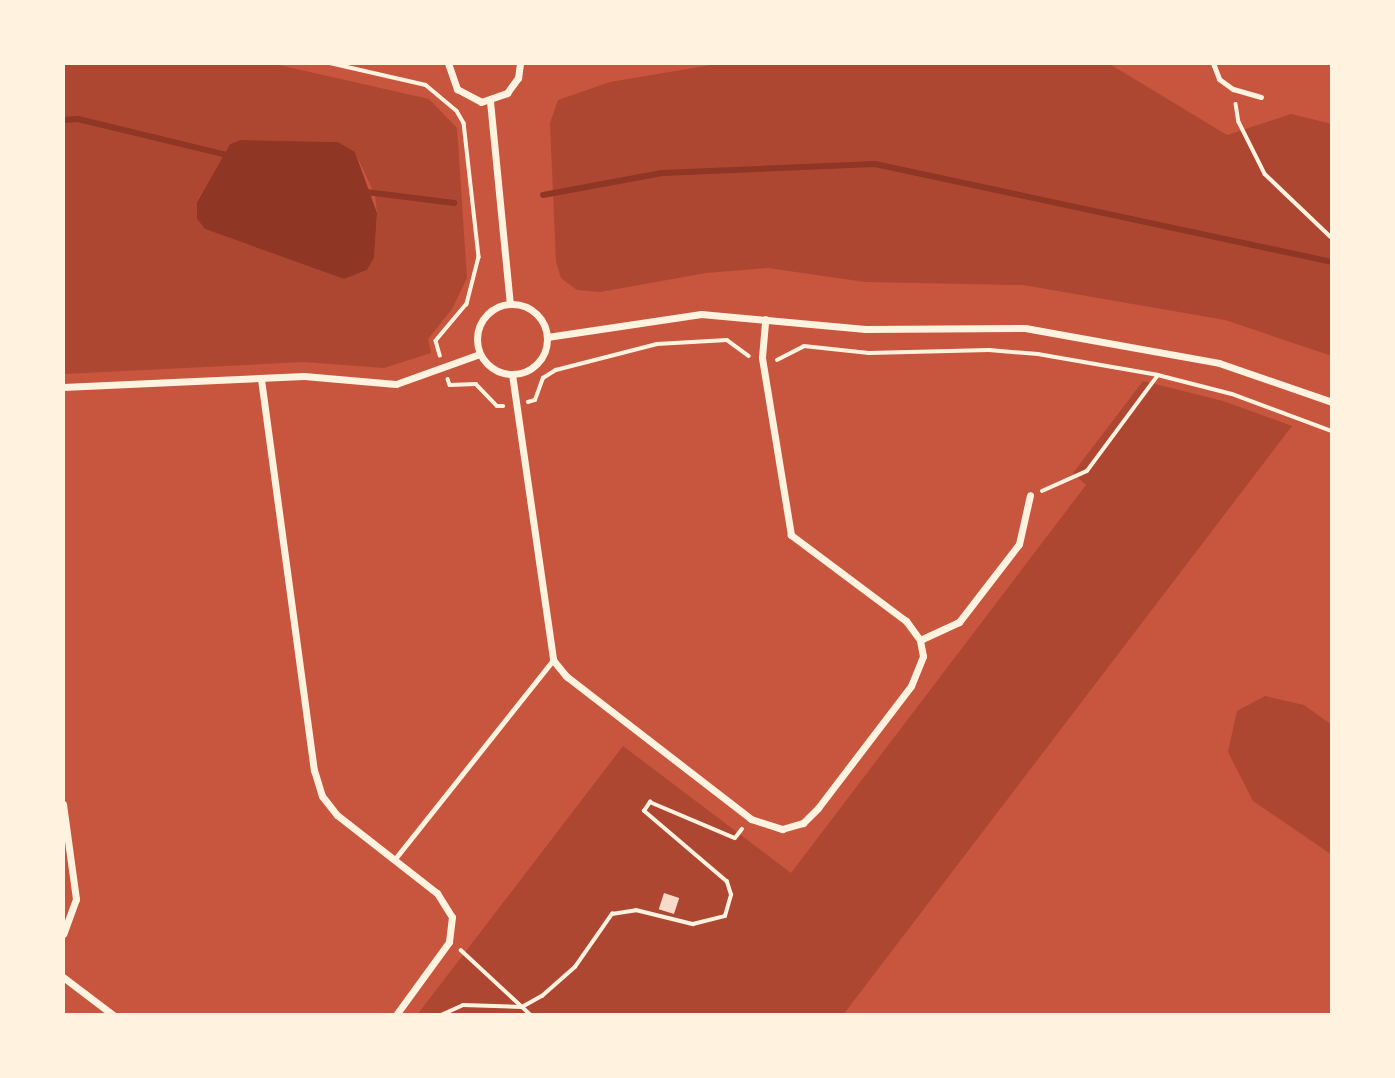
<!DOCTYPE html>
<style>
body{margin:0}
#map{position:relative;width:1395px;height:1078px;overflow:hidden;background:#c8553d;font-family:Arial,sans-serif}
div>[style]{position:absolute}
.green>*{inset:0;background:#ae4732}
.water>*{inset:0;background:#8f3625}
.stream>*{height:6px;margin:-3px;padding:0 3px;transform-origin:3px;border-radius:3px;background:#8f3625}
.building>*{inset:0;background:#f7dbc8;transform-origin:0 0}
.path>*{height:3.5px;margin:-1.75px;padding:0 1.75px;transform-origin:1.75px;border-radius:1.75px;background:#fff3e0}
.service>*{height:5px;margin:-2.5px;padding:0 2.5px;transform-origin:2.5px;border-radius:2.5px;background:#fff3e0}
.minor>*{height:7px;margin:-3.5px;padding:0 3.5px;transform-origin:3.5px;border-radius:3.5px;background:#fff3e0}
.minor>.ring{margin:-3.5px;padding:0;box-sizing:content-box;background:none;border:7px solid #fff3e0;border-radius:50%}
span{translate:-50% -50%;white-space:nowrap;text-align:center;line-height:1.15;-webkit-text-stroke:6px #fff3e0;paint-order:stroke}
.frame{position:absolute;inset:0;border:65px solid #fff3e0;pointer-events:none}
</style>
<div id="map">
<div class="green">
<i style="clip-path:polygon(evenodd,63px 63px,270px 63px,429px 99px,457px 128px,467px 278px,452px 309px,428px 339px,431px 353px,384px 368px,304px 362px,63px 374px,63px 63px,239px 140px,338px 142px,355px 152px,375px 195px,377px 213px,374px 258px,367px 270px,344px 279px,205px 229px,197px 219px,197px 201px,230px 144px,239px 140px)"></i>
<i style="clip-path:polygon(723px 63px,1108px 63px,1227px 135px,1291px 114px,1332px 124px,1332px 356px,1225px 320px,1023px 285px,865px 282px,768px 268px,706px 273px,600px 292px,577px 290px,561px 278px,556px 262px,550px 123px,558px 100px,610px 82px)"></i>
<i style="clip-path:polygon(1143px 381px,1223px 401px,1292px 426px,843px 1015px,417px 1015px,623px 746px,791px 873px,1086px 485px,1073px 473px)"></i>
<i style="clip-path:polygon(1265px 696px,1304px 705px,1332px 725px,1332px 855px,1253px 801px,1228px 752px,1237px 711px)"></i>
</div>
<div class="water">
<i style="clip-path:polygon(240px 140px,338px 142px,355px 152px,377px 213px,374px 258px,367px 270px,344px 279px,205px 229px,197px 219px,197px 202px,230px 144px)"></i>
</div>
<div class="stream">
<i style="left:63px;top:120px;width:15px;rotate:-4deg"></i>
<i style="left:78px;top:119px;width:157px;rotate:13.6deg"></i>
<i style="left:366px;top:192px;width:89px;rotate:7.1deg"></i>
<i style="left:543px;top:195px;width:121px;rotate:-10.5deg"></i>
<i style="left:662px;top:173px;width:213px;rotate:-2.4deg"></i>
<i style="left:875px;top:164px;width:467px;rotate:12.1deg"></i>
</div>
<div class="building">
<i style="left:664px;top:893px;width:16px;height:17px;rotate:18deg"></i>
</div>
<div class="path">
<i style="left:330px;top:63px;width:98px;rotate:12.9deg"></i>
<i style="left:426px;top:85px;width:40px;rotate:40deg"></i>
<i style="left:457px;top:111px;width:14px;rotate:60deg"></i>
<i style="left:464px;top:123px;width:135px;rotate:83.6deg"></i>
<i style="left:479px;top:257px;width:49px;rotate:104.3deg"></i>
<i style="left:467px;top:304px;width:48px;rotate:130deg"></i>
<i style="left:436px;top:341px;width:15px;rotate:74deg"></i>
<i style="left:1236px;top:104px;width:18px;rotate:81deg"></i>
<i style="left:1239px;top:122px;width:58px;rotate:63.4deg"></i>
<i style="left:1265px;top:174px;width:93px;rotate:43.7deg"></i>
<i style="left:777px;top:360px;width:30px;rotate:-27deg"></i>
<i style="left:804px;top:346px;width:65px;rotate:6.1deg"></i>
<i style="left:869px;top:353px;width:120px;rotate:-1.4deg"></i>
<i style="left:989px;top:350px;width:49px;rotate:4.7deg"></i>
<i style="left:1038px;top:354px;width:122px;rotate:9.9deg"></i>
<i style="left:1158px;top:375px;width:76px;rotate:14.4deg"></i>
<i style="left:1232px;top:394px;width:107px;rotate:20.3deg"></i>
<i style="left:448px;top:379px;width:6px;rotate:72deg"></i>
<i style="left:450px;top:385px;width:26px;rotate:-2deg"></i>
<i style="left:476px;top:384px;width:30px;rotate:46deg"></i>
<i style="left:497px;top:406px;width:6px"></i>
<i style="left:528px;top:402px;width:7px;rotate:-16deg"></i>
<i style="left:535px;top:400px;width:23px;rotate:-70deg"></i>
<i style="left:543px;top:378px;width:15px;rotate:-32deg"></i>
<i style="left:556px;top:370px;width:104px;rotate:-14.4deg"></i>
<i style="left:657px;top:344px;width:70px;rotate:-3.3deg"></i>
<i style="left:727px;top:340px;width:27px;rotate:36deg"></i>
<i style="left:1042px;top:491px;width:49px;rotate:-24deg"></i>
<i style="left:1087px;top:471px;width:119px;rotate:-53.5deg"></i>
<i style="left:461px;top:950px;width:96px;rotate:42.9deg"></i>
<i style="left:441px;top:1015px;width:24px;rotate:-24deg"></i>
<i style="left:463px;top:1005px;width:59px;rotate:1.9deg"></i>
<i style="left:522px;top:1007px;width:23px;rotate:-29deg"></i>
<i style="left:542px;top:996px;width:44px;rotate:-41.3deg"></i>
<i style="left:575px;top:967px;width:65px;rotate:-55.1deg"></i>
<i style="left:612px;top:914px;width:24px;rotate:-9deg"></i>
<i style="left:636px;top:910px;width:59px;rotate:13.8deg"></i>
<i style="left:693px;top:924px;width:33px;rotate:-14deg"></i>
<i style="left:725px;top:916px;width:22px;rotate:-74deg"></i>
<i style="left:731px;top:895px;width:14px;rotate:-107deg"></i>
<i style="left:727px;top:882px;width:109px;rotate:-139.5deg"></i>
<i style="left:644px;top:811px;width:11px;rotate:-56deg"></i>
<i style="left:650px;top:802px;width:92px;rotate:23deg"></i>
<i style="left:735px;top:838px;width:11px;rotate:-52deg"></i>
</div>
<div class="service">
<i style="left:1213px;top:63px;width:17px;rotate:69deg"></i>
<i style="left:1219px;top:79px;width:17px;rotate:36deg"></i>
<i style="left:1233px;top:89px;width:29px;rotate:16deg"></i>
<i style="left:394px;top:860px;width:256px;rotate:-51.5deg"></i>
</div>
<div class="minor">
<i style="left:448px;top:63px;width:28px;rotate:71deg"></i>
<i style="left:457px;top:89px;width:27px;rotate:28deg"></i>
<i style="left:481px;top:102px;width:28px;rotate:-19deg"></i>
<i style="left:507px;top:93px;width:19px;rotate:-54deg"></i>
<i style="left:518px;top:78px;width:15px;rotate:-82deg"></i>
<i style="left:490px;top:101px;width:204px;rotate:84.4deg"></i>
<i class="ring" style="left:477px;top:304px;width:63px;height:63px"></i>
<i style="left:547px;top:337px;width:156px;rotate:-8.5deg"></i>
<i style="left:701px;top:314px;width:165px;rotate:5.2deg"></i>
<i style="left:865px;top:329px;width:160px;rotate:-0.4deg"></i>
<i style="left:1025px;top:328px;width:197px;rotate:10.2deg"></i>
<i style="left:1219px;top:363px;width:120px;rotate:19deg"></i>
<i style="left:512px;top:374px;width:289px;rotate:81.8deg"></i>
<i style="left:553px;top:660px;width:21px;rotate:51deg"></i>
<i style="left:566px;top:676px;width:234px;rotate:37.7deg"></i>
<i style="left:751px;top:819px;width:33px;rotate:18deg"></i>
<i style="left:782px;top:829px;width:22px;rotate:-16deg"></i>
<i style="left:803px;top:823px;width:21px;rotate:-45deg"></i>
<i style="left:818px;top:808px;width:153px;rotate:-52.7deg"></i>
<i style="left:911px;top:686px;width:32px;rotate:-68deg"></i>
<i style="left:923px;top:656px;width:16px;rotate:-101deg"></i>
<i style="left:920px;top:640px;width:24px;rotate:-126deg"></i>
<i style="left:906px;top:621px;width:144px;rotate:-143.2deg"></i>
<i style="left:791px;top:535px;width:180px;rotate:-99.3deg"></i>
<i style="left:762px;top:357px;width:38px;rotate:-85deg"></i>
<i style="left:261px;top:379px;width:395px;rotate:82.3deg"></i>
<i style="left:314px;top:770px;width:27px;rotate:73deg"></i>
<i style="left:322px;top:796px;width:24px;rotate:52deg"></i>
<i style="left:337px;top:815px;width:127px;rotate:38deg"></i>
<i style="left:437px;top:893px;width:28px;rotate:58deg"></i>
<i style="left:452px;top:917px;width:25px;rotate:97deg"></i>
<i style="left:449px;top:942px;width:90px;rotate:126deg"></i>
<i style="left:63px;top:387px;width:241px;rotate:-2.6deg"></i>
<i style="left:304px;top:376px;width:92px;rotate:5deg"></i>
<i style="left:396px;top:384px;width:89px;rotate:-19.7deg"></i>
<i style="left:920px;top:640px;width:43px;rotate:-24.8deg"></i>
<i style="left:959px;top:622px;width:98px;rotate:-52.4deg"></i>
<i style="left:1019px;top:544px;width:50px;rotate:-77.3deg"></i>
<i style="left:63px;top:804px;width:96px;rotate:82.2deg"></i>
<i style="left:76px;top:899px;width:37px;rotate:110deg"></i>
<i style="left:63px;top:977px;width:63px;rotate:37.2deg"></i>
</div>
<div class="frame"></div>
</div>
